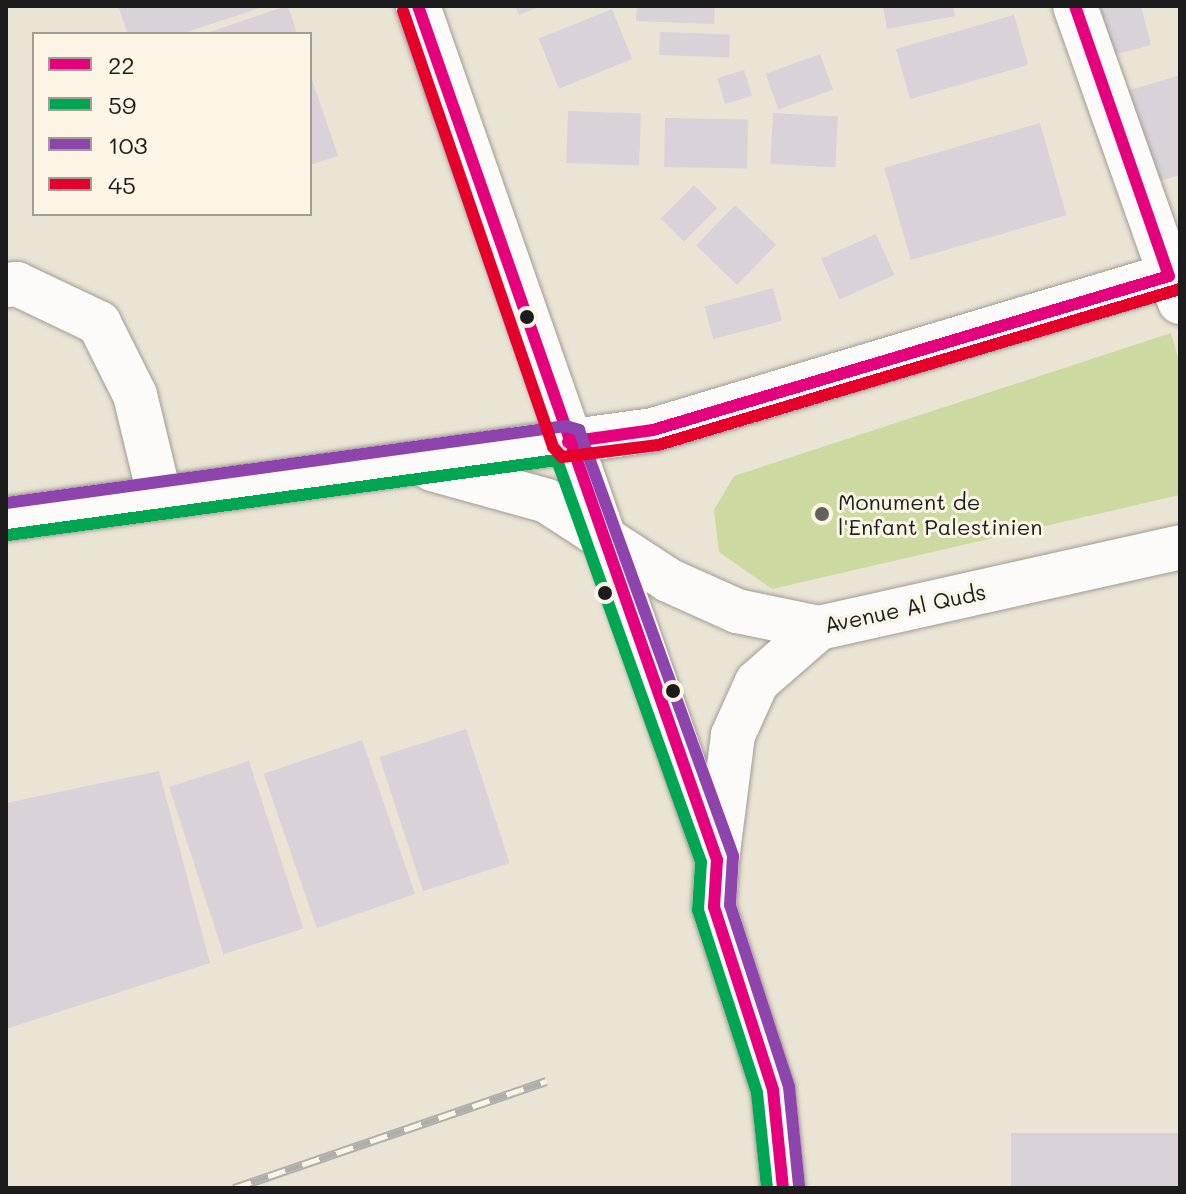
<!DOCTYPE html>
<style>
body{margin:0}
#map{position:relative;width:1186px;height:1194px;overflow:hidden;background:#eae4d4;font-family:Mali,sans-serif}
div>[style]{position:absolute}
.green>*{inset:0;background:#ccdaa1}
.building>*{inset:0;background:#d9d2d8;transform-origin:0 0}
.roads{filter:drop-shadow(0 0 2px #9f9c93) drop-shadow(0 0 2px #9f9c93)}
.minor>*{height:44px;margin:-22px;padding:0 22px;transform-origin:22px;border-radius:22px;background:#fcfbf9}
.major>*{height:44px;margin:-22px;padding:0 22px;transform-origin:22px;border-radius:22px;background:#fcfbf9}
.rail>*{height:9px;margin-top:-4.5px;transform-origin:0;background:repeating-linear-gradient(90deg,#fcf5e5 0 18px,#aeaeab 0 36px);box-sizing:border-box;border-block:2px solid #aeaeab}
.bus-1>*{height:12px;margin:-6px;padding:0 6px;transform-origin:6px;border-radius:6px;background:#e5007d}
.bus-2>*{height:12px;margin:-6px;padding:0 6px;transform-origin:6px;border-radius:6px;background:#00a651}
.bus-3>*{height:12px;margin:-6px;padding:0 6px;transform-origin:6px;border-radius:6px;background:#8e44ad}
.bus-4>*{height:12px;margin:-6px;padding:0 6px;transform-origin:6px;border-radius:6px;background:#e4002b}
.dots>*{width:22px;height:22px;translate:-50% -50%;box-sizing:border-box;border:4px solid #fcf5e5;border-radius:50%}
span{translate:-50% -50%;white-space:nowrap;text-align:center;line-height:1.15;-webkit-text-stroke:6px #fcf5e5;paint-order:stroke}
.poi-label{font-size:22px;color:#1c1c1c}
.left{translate:0 -50%;text-align:left}
.street-label{font-size:22px;color:#1c1c1c}
.frame{position:absolute;inset:0;border:8px solid #1c1c1c;pointer-events:none}
.legend{position:absolute;left:32px;top:32px;width:280px;height:184px;box-sizing:border-box;background:#fcf5e5;border:2px solid #a29e95;margin:0;padding:10px 14px;list-style:none;font-size:24px;color:#1c1c1c}
.legend li{display:flex;align-items:center;gap:16px;height:40px}
.legend b{width:40px;border:2px solid #a29e95}
</style>
<div id="map">
<div class="green">
<i style="clip-path:polygon(1171px 333px,1180px 365px,1180px 495px,772px 589px,719px 552px,714px 510px,734px 476px)"></i>
</div>
<div class="building">
<i style="clip-path:polygon(118px 6px,263px 6px,263px 7px,181px 34px,128px 34px)"></i>
<i style="clip-path:polygon(288px 6px,297px 34px,204px 34px,286px 6px)"></i>
<i style="clip-path:polygon(515px 6px,541px 6px,519px 15px)"></i>
<i style="clip-path:polygon(637px 6px,715px 6px,714px 24px,636px 21px)"></i>
<i style="clip-path:polygon(883px 6px,953px 6px,955px 16px,887px 29px)"></i>
<i style="clip-path:polygon(1100px 6px,1141px 6px,1151px 45px,1113px 55px)"></i>
<i style="left:612px;top:9px;width:54px;height:79px;rotate:68deg"></i>
<i style="left:1014px;top:15px;width:52px;height:123px;rotate:74deg"></i>
<i style="left:660px;top:32px;width:70px;height:23px;rotate:2deg"></i>
<i style="left:820px;top:54px;width:38px;height:58px;rotate:70deg"></i>
<i style="left:744px;top:70px;width:27px;height:28px;rotate:73deg"></i>
<i style="clip-path:polygon(310px 74px,338px 156px,310px 165px)"></i>
<i style="clip-path:polygon(1180px 75px,1180px 175px,1152px 183px,1124px 92px)"></i>
<i style="left:568px;top:111px;width:73px;height:52px;rotate:2deg"></i>
<i style="left:773px;top:113px;width:65px;height:51px;rotate:3deg"></i>
<i style="left:665px;top:118px;width:83px;height:49px;rotate:1deg"></i>
<i style="left:1040px;top:123px;width:96px;height:162px;rotate:74deg"></i>
<i style="left:694px;top:185px;width:33px;height:47px;rotate:45deg"></i>
<i style="left:735px;top:205px;width:57px;height:56px;rotate:44deg"></i>
<i style="left:876px;top:234px;width:45px;height:60px;rotate:66deg"></i>
<i style="left:773px;top:288px;width:34px;height:71px;rotate:75deg"></i>
<i style="left:466px;top:729px;width:141px;height:91px;rotate:72deg"></i>
<i style="left:362px;top:740px;width:163px;height:104px;rotate:71deg"></i>
<i style="left:249px;top:761px;width:176px;height:84px;rotate:72deg"></i>
<i style="clip-path:polygon(159px 771px,210px 963px,6px 1029px,6px 803px)"></i>
<i style="left:1180px;top:1133px;width:55px;height:169px;rotate:90deg"></i>
</div>
<div class="roads">
<div class="minor">
<i style="left:6px;top:285px;width:11px;rotate:-5deg"></i>
<i style="left:17px;top:284px;width:91px;rotate:25.4deg"></i>
<i style="left:99px;top:323px;width:80px;rotate:63.4deg"></i>
<i style="left:135px;top:395px;width:106px;rotate:76.4deg"></i>
</div>
<div class="major">
<i style="left:418px;top:6px;width:905px;rotate:70.7deg"></i>
<i style="left:1075px;top:6px;width:314px;rotate:70.5deg"></i>
<i style="left:432px;top:469px;width:119px;rotate:15.5deg"></i>
<i style="left:547px;top:501px;width:145px;rotate:33.1deg"></i>
<i style="left:668px;top:580px;width:76px;rotate:24.2deg"></i>
<i style="left:737px;top:611px;width:84px;rotate:11.7deg"></i>
<i style="left:819px;top:628px;width:370px;rotate:-12.6deg"></i>
<i style="left:6px;top:519px;width:653px;rotate:-7.83deg"></i>
<i style="left:653px;top:430px;width:550px;rotate:-16.69deg"></i>
<i style="left:783px;top:1188px;width:99px;rotate:-95.8deg"></i>
<i style="left:773px;top:1090px;width:192px;rotate:-107.9deg"></i>
<i style="left:714px;top:907px;width:47px;rotate:-86.3deg"></i>
<i style="left:717px;top:860px;width:126px;rotate:-82.7deg"></i>
<i style="left:733px;top:735px;width:58px;rotate:-65.6deg"></i>
<i style="left:757px;top:682px;width:82px;rotate:-41.1deg"></i>
</div>
</div>
<div class="rail">
<i style="left:234px;top:1188px;width:330px;rotate:-18.9deg"></i>
</div>
<div class="bus-1">
<i style="left:418px;top:6px;width:905px;rotate:70.7deg"></i>
<i style="left:717px;top:860px;width:47px;rotate:93.7deg"></i>
<i style="left:714px;top:907px;width:192px;rotate:72.1deg"></i>
<i style="left:773px;top:1090px;width:99px;rotate:84.2deg"></i>
<i style="left:568px;top:442px;width:86px;rotate:-8deg"></i>
<i style="left:653px;top:430px;width:538px;rotate:-16.62deg"></i>
<i style="left:1169px;top:276px;width:286px;rotate:-109.2deg"></i>
</div>
<div class="bus-2">
<i style="left:8px;top:535px;width:554px;rotate:-7.78deg"></i>
<i style="left:557px;top:460px;width:427px;rotate:70.3deg"></i>
<i style="left:701px;top:862px;width:48px;rotate:93.6deg"></i>
<i style="left:698px;top:910px;width:192px;rotate:72.1deg"></i>
<i style="left:757px;top:1093px;width:96px;rotate:84deg"></i>
</div>
<div class="bus-3">
<i style="left:6px;top:503px;width:565px;rotate:-7.83deg"></i>
<i style="left:566px;top:426px;width:14px;rotate:17deg"></i>
<i style="left:579px;top:430px;width:453px;rotate:70.1deg"></i>
<i style="left:733px;top:856px;width:49px;rotate:93.5deg"></i>
<i style="left:730px;top:905px;width:191px;rotate:72deg"></i>
<i style="left:789px;top:1087px;width:100px;rotate:84.2deg"></i>
</div>
<div class="bus-4">
<i style="left:403px;top:11px;width:461px;rotate:71deg"></i>
<i style="left:553px;top:447px;width:13px;rotate:48deg"></i>
<i style="left:562px;top:457px;width:97px;rotate:-7.1deg"></i>
<i style="left:658px;top:445px;width:545px;rotate:-16.64deg"></i>
</div>
<div class="dots">
<i style="left:527px;top:317px;background:#1c1c1c"></i>
<i style="left:822px;top:514px;background:#64625c"></i>
<i style="left:605px;top:593px;background:#1c1c1c"></i>
<i style="left:673px;top:691px;background:#1c1c1c"></i>
</div>
<div class="poi-label">
<span class="left" style="left:838px;top:514px">Monument de<br>l'Enfant Palestinien</span>
</div>
<div class="street-label">
<span style="left:905px;top:608px;rotate:-12deg">Avenue Al Quds</span>
</div>
<div class="frame"></div>
<ul class="legend">
<li><b style="height:10px;background:#e5007d"></b>22</li>
<li><b style="height:10px;background:#00a651"></b>59</li>
<li><b style="height:10px;background:#8e44ad"></b>103</li>
<li><b style="height:10px;background:#e4002b"></b>45</li>
</ul>
</div>
